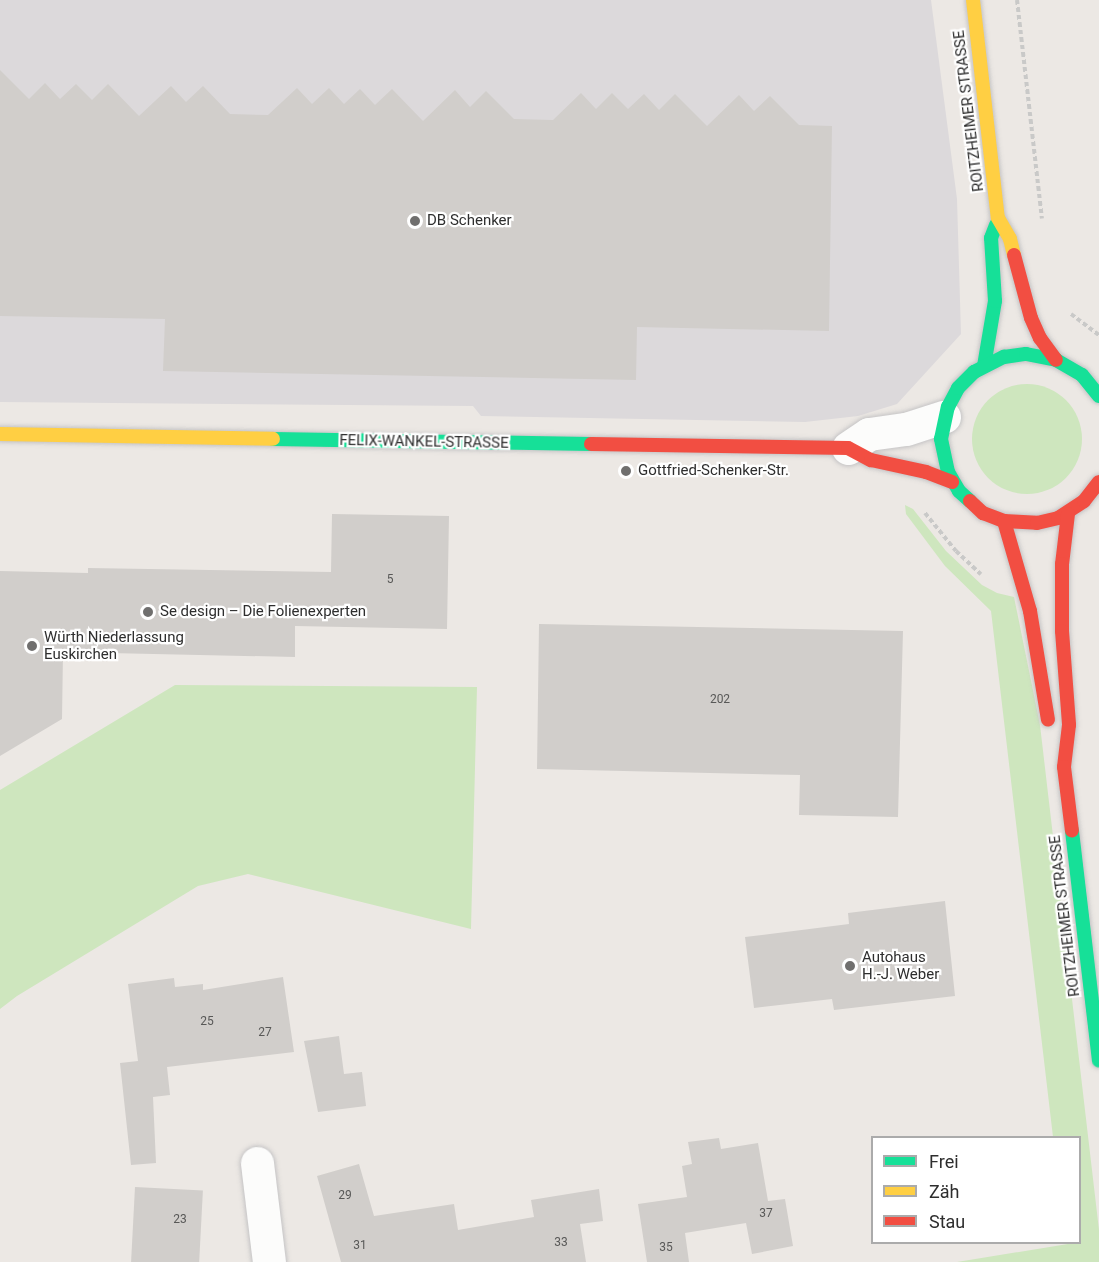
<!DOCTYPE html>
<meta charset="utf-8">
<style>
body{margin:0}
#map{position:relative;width:1099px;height:1262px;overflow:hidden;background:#ece8e4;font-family:Roboto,sans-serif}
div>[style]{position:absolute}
.industrial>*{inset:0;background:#dcd9db}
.green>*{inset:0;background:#cee6be}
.round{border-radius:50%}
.building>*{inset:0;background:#d1cecb;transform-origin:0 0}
.path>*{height:4px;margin-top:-2px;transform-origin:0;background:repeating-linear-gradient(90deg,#c9c9c8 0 4.5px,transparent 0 7.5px)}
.roads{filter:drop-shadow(0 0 2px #c5c4c5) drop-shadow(0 0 2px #c5c4c5)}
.street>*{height:33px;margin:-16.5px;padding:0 16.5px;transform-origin:16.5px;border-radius:16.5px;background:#fcfcfb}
.fast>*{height:14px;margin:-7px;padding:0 7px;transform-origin:7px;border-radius:7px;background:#16e098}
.slow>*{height:14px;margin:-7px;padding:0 7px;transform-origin:7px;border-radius:7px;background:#ffcf43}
.jam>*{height:14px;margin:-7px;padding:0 7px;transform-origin:7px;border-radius:7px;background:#f24e42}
.dots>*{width:16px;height:16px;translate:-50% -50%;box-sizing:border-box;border:3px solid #fff;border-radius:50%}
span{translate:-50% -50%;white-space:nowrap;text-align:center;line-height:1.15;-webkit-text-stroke:4.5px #fff;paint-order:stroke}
.number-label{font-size:12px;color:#585857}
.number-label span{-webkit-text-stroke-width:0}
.street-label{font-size:15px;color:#2e2e2e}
.poi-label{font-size:15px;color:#2e2e2e}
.left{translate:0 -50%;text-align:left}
.legend{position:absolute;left:871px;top:1136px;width:210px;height:108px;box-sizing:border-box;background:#fff;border:2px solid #ababab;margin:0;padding:8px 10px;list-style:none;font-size:18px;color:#2e2e2e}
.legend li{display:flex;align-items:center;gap:12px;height:30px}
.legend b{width:30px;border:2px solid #ababab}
</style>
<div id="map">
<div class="industrial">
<i style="clip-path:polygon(0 0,931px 0,957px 199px,961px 334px,897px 404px,858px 416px,805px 422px,481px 416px,473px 406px,0 402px)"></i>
</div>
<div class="green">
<i class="round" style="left:972px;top:384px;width:110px;height:110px"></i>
<i style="clip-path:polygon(905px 505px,913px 509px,946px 551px,982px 585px,997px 593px,1014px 597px,1040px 725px,1099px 1230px,1099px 1262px,957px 1262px,1080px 1242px,1080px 1138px,1053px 1137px,991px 611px,945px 566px,906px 514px)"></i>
<i style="clip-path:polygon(175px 685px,477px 687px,471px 929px,248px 874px,198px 886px,17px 996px,0 1009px,0 790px)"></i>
</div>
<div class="building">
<i style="clip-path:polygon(0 70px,29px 99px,45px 83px,60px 99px,76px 84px,92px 100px,108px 84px,139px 116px,171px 86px,186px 102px,203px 86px,230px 114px,268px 115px,297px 88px,312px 104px,329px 88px,344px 104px,360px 89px,375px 105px,392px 89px,423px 121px,455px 90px,470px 107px,486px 91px,514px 119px,553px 120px,581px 93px,596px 109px,612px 93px,628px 109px,644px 94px,659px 110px,675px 94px,707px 126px,739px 95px,754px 111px,770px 96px,799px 125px,832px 126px,829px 331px,637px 327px,636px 380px,163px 371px,165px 319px,0 316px)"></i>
<i style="clip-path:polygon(332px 514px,449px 516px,447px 629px,295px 626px,295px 657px,63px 652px,62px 719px,0 756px,0 571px,88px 573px,88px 568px,331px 572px)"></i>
<i style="clip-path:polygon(539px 624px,903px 631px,898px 817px,799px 815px,800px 775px,537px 769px)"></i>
<i style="clip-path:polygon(945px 901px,955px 996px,834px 1010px,832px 999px,754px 1008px,745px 937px,849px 924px,848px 913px)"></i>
<i style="clip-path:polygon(283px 977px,294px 1052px,167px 1067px,170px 1095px,153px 1097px,156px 1163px,131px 1165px,120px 1063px,138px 1061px,128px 984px,174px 978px,175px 987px,203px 984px,203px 990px)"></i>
<i style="clip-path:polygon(339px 1036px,344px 1074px,362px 1072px,366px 1106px,318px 1112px,304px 1041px)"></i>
<i style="clip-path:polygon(719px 1138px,721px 1149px,758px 1143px,768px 1201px,785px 1199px,793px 1246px,752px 1254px,746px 1223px,685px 1233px,689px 1262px,647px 1262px,638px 1204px,687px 1197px,682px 1166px,692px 1164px,688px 1142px)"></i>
<i style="clip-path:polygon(359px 1164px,374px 1216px,454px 1204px,458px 1230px,534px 1217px,531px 1200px,599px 1189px,603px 1221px,580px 1224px,586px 1262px,341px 1262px,317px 1176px)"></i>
<i style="left:135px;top:1187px;width:68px;height:75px;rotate:3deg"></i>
</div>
<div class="path">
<i style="left:1017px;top:0;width:220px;rotate:83.5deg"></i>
<i style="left:1071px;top:314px;width:35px;rotate:37deg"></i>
<i style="left:925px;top:513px;width:49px;rotate:50.8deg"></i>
<i style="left:956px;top:551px;width:34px;rotate:43deg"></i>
</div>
<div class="roads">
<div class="street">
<i style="left:848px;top:448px;width:25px;rotate:-34deg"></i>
<i style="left:869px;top:434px;width:37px;rotate:-8deg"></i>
<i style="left:906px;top:429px;width:40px;rotate:-18deg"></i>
<i style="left:257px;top:1163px;width:100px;rotate:83.1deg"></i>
</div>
<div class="fast">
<i style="left:984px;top:366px;width:66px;rotate:-80.4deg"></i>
<i style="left:995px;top:301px;width:63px;rotate:-93.6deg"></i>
<i style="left:991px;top:238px;width:14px;rotate:-69deg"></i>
<i style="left:273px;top:439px;width:318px;rotate:0.9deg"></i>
<i style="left:970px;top:501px;width:15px;rotate:-138deg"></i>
<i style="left:959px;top:491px;width:22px;rotate:-120deg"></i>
<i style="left:948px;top:472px;width:34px;rotate:-102deg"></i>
<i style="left:941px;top:439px;width:33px;rotate:-78deg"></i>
<i style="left:948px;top:407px;width:21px;rotate:-62deg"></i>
<i style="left:958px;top:388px;width:23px;rotate:-45deg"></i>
<i style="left:974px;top:372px;width:34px;rotate:-27deg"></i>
<i style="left:1004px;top:357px;width:22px;rotate:-8deg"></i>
<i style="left:1026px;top:354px;width:31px;rotate:11deg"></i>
<i style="left:1056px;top:360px;width:30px;rotate:30deg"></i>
<i style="left:1082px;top:375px;width:27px;rotate:51deg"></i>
<i style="left:1072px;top:831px;width:231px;rotate:83.3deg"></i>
</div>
<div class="slow">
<i style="left:973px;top:0;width:219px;rotate:83.5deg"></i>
<i style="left:998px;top:218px;width:24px;rotate:60deg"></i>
<i style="left:1010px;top:239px;width:16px;rotate:76deg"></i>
<i style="left:0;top:434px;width:273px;rotate:1deg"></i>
</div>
<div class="jam">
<i style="left:1014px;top:255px;width:65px;rotate:74.9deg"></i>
<i style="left:1031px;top:318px;width:22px;rotate:66deg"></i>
<i style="left:1040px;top:338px;width:27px;rotate:54deg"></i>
<i style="left:591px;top:444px;width:257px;rotate:0.9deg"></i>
<i style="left:848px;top:448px;width:26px;rotate:28deg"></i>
<i style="left:871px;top:460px;width:56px;rotate:12.3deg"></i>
<i style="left:926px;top:472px;width:28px;rotate:21deg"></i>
<i style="left:970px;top:501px;width:18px;rotate:43deg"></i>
<i style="left:983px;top:513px;width:22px;rotate:21deg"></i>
<i style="left:1004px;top:521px;width:33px;rotate:3deg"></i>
<i style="left:1037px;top:523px;width:22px;rotate:-13deg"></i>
<i style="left:1058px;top:518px;width:31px;rotate:-33deg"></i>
<i style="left:1084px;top:501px;width:24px;rotate:-52deg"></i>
<i style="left:1068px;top:514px;width:50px;rotate:96.8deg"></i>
<i style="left:1062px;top:564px;width:67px;rotate:90deg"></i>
<i style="left:1062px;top:631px;width:94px;rotate:85.7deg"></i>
<i style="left:1069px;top:725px;width:42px;rotate:96.8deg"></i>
<i style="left:1064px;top:767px;width:64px;rotate:82.9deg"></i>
<i style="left:1004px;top:521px;width:94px;rotate:73.9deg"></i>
<i style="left:1030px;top:611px;width:110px;rotate:80.6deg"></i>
</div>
</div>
<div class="dots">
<i style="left:415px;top:221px;background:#706f6e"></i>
<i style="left:626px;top:471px;background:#706f6e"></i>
<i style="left:148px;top:612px;background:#706f6e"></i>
<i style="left:32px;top:646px;background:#706f6e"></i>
<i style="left:850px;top:966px;background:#706f6e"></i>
</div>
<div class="number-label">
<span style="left:390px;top:580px">5</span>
<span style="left:720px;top:700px">202</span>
<span style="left:207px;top:1022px">25</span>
<span style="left:265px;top:1033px">27</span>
<span style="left:345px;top:1196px">29</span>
<span style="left:766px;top:1214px">37</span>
<span style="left:180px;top:1220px">23</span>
<span style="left:561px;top:1243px">33</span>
<span style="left:360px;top:1246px">31</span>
<span style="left:666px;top:1248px">35</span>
</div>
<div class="street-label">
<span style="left:969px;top:111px;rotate:-97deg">ROITZHEIMER STRASSE</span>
<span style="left:424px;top:442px;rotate:1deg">FELIX-WANKEL-STRASSE</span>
<span style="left:1065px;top:916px;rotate:-97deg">ROITZHEIMER STRASSE</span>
</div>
<div class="poi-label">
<span class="left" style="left:427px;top:221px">DB Schenker</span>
<span class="left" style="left:638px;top:471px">Gottfried-Schenker-Str.</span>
<span class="left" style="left:160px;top:612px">Se design – Die Folienexperten</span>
<span class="left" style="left:44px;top:646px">Würth Niederlassung<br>Euskirchen</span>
<span class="left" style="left:862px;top:966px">Autohaus<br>H.-J. Weber</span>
</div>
<ul class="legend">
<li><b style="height:8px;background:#16e098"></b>Frei</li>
<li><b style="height:8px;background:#ffcf43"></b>Zäh</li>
<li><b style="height:8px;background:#f24e42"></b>Stau</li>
</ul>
</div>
